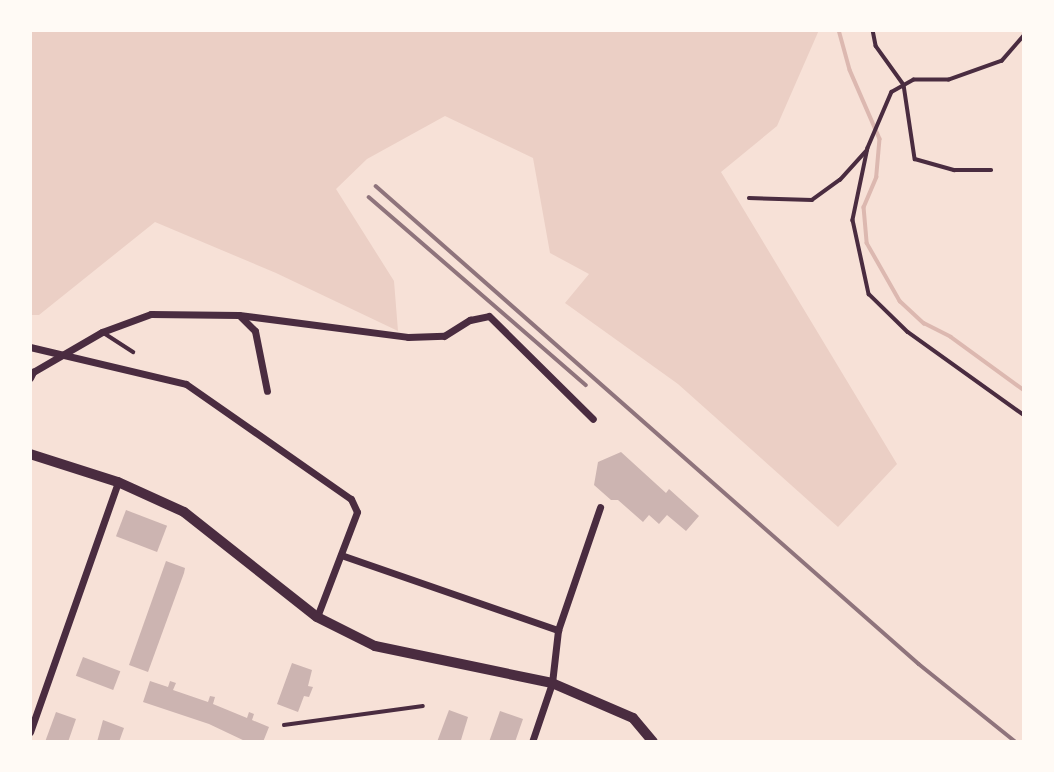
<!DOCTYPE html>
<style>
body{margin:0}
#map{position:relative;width:1054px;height:772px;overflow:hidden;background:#f7e1d7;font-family:"Archivo Narrow",sans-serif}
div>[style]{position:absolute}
.green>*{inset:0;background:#ebcfc5}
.stream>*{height:3.5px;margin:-1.75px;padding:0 1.75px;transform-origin:1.75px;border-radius:1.75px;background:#dcb8b0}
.building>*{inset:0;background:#ccb4b1;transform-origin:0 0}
.service>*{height:3.5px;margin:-1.75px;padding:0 1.75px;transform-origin:1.75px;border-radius:1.75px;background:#4a2c40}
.minor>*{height:7px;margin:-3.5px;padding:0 3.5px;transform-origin:3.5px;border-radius:3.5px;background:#4a2c40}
.tertiary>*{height:10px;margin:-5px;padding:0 5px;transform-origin:5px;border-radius:5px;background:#4a2c40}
.rail>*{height:3.5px;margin:-1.75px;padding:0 1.75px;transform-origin:1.75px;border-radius:1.75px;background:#8f747c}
span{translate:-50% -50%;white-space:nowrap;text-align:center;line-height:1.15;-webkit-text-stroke:7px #fffaf5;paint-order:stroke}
.frame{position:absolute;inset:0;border:32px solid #fffaf5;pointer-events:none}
</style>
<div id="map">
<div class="green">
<i style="clip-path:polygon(30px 30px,819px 30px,777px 126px,721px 172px,897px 464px,838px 527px,678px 384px,565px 303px,589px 274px,550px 253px,533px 158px,445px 116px,367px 159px,336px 189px,394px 281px,398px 331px,276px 273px,155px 222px,39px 315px,30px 315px)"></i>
</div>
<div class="stream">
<i style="left:839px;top:30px;width:41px;rotate:74.6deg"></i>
<i style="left:850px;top:70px;width:75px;rotate:66.5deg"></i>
<i style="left:880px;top:139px;width:38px;rotate:95deg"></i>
<i style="left:877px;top:177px;width:33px;rotate:113deg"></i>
<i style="left:864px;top:207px;width:36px;rotate:85deg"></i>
<i style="left:867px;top:243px;width:67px;rotate:60.4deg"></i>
<i style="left:900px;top:301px;width:33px;rotate:43deg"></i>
<i style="left:924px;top:323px;width:30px;rotate:27deg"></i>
<i style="left:951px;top:337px;width:90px;rotate:36deg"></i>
</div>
<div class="building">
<i style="clip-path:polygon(621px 452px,666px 493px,669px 489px,699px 516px,686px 531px,667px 515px,659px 524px,649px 515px,643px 522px,618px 500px,611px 500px,594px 485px,598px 462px)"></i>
<i style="left:126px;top:510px;width:44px;height:28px;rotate:21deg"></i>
<i style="clip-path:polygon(166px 561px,185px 568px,184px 573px,148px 672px,129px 665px)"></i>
<i style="left:83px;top:657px;width:40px;height:20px;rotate:21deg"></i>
<i style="clip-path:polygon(292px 663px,312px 670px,308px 686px,313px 687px,309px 697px,304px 696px,298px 712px,277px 704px)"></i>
<i style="clip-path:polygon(150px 681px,168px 687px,170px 681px,176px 683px,173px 690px,208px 702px,210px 696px,215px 697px,213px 704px,247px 718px,249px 712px,254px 714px,252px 720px,269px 727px,263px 742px,247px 742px,209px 724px,143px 702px)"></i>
<i style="clip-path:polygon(449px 710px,468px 717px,461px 740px,437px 742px)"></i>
<i style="clip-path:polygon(500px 711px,523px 719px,515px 742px,489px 742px)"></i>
<i style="clip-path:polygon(56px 712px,76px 719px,68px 742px,45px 742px)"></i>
<i style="clip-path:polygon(103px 720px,124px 728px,119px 742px,97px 742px)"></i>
</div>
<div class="service">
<i style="left:873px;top:30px;width:16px;rotate:79deg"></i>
<i style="left:876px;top:46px;width:48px;rotate:54.3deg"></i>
<i style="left:904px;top:85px;width:75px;rotate:81.5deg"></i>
<i style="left:915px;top:159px;width:41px;rotate:15.8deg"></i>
<i style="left:954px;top:170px;width:37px"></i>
<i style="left:1024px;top:36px;width:33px;rotate:131deg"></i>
<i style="left:1002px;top:61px;width:56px;rotate:160.3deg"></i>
<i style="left:949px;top:80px;width:35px;rotate:180deg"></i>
<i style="left:914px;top:80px;width:25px;rotate:151deg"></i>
<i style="left:892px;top:92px;width:61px;rotate:113.2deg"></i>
<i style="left:868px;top:148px;width:74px;rotate:101.8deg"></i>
<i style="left:853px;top:220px;width:76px;rotate:77.8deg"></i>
<i style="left:869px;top:294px;width:54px;rotate:44.3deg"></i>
<i style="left:908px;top:332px;width:143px;rotate:35.6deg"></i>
<i style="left:749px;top:198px;width:63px;rotate:1.8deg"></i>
<i style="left:812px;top:200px;width:34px;rotate:-36deg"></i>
<i style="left:840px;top:180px;width:40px;rotate:-48deg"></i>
<i style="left:104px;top:333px;width:35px;rotate:33deg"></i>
<i style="left:284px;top:725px;width:140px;rotate:-7.8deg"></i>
</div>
<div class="minor">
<i style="left:240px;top:316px;width:21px;rotate:45deg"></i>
<i style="left:255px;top:331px;width:61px;rotate:78.7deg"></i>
<i style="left:30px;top:347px;width:160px;rotate:13.3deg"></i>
<i style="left:186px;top:384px;width:201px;rotate:34.9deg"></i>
<i style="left:351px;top:499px;width:14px;rotate:65deg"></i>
<i style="left:357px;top:512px;width:112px;rotate:110.9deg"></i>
<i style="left:30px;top:378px;width:7px;rotate:-63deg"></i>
<i style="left:33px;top:372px;width:80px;rotate:-30.1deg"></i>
<i style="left:102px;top:332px;width:52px;rotate:-20.2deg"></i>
<i style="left:151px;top:314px;width:88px;rotate:0.7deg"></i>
<i style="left:239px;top:315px;width:170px;rotate:7.4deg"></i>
<i style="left:408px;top:337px;width:36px;rotate:-2deg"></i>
<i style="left:444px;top:336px;width:31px;rotate:-32deg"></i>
<i style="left:470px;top:320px;width:19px;rotate:-12deg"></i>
<i style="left:489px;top:316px;width:146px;rotate:44.7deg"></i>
<i style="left:341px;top:555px;width:230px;rotate:19.1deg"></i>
<i style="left:30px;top:732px;width:265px;rotate:-70.6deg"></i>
<i style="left:532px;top:742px;width:62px;rotate:-71.3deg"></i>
<i style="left:552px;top:683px;width:53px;rotate:-83.5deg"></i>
<i style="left:558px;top:630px;width:130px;rotate:-71.1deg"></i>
</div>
<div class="tertiary">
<i style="left:30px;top:454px;width:92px;rotate:17.7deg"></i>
<i style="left:118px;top:482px;width:72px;rotate:24.4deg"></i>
<i style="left:184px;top:512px;width:169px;rotate:38.3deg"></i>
<i style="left:317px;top:617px;width:65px;rotate:26.6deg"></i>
<i style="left:375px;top:646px;width:181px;rotate:11.8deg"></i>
<i style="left:552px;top:683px;width:88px;rotate:23.4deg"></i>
<i style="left:633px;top:718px;width:31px;rotate:50deg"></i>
</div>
<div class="rail">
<i style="left:376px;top:186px;width:723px;rotate:41.36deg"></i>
<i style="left:919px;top:664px;width:124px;rotate:38.8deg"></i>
<i style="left:369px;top:197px;width:287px;rotate:40.9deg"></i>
</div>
<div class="frame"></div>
</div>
